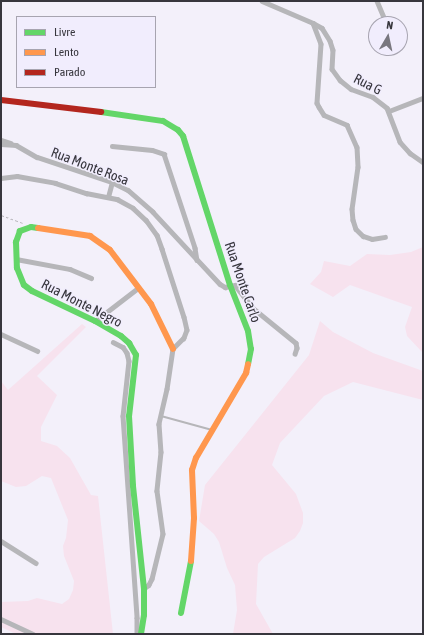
<!DOCTYPE html>
<style>
body{margin:0}
#map{position:relative;width:424px;height:635px;overflow:hidden;background:#f3f0fa;font-family:"Asap Condensed",sans-serif}
div>[style]{position:absolute}
.green>*{inset:0;background:#f7e2ee}
.path>*{height:1px;margin-top:-0.5px;transform-origin:0;background:repeating-linear-gradient(90deg,#b5b4b9 0 3px,transparent 0 5px)}
.lane>*{height:2px;margin:-1px;padding:0 1px;transform-origin:1px;border-radius:1px;background:#b6b6b9}
.street>*{height:4.5px;margin:-2.25px;padding:0 2.25px;transform-origin:2.25px;border-radius:2.25px;background:#b6b6b9}
.fast>*{height:6px;margin:-3px;padding:0 3px;transform-origin:3px;border-radius:3px;background:#63d668}
.slow>*{height:6px;margin:-3px;padding:0 3px;transform-origin:3px;border-radius:3px;background:#ff974d}
.jam>*{height:6px;margin:-3px;padding:0 3px;transform-origin:3px;border-radius:3px;background:#b3261e}
span{translate:-50% -50%;white-space:nowrap;text-align:center;line-height:1.15;-webkit-text-stroke:3px #f1edfd;paint-order:stroke}
.street-label{font-size:14px;color:#37363d}
.frame{position:absolute;inset:0;border:2px solid #37363d;pointer-events:none}
.legend{position:absolute;left:16px;top:16px;width:140px;height:72px;box-sizing:border-box;background:#f1edfd;border:1px solid #a7a4b0;margin:0;padding:5px 7px;list-style:none;font-size:12px;color:#37363d}
.legend li{display:flex;align-items:center;gap:8px;height:20px}
.legend b{width:20px;border:1px solid #a7a4b0}
.north{position:absolute;left:368px;top:16px;width:40px;height:40px;box-sizing:border-box;background:#f1edfd;border:1px solid #a7a4b0;border-radius:50%;rotate:9deg;font-size:11px;font-weight:700;line-height:16px;text-align:center;color:#37363d}
.north::after{content:'';display:block;margin:auto;width:14px;height:18px;background:#79777f;clip-path:polygon(50% 0,100% 100%,50% 72%,0 100%)}
</style>
<div id="map">
<div class="green">
<i style="clip-path:polygon(423px 247px,423px 353px,407px 336px,405px 327px,412px 307px,350px 285px,333px 297px,310px 284px,321px 272px,324px 261px,350px 266px,367px 254px,390px 255px,411px 252px)"></i>
<i style="clip-path:polygon(320px 321px,333px 332px,373px 353px,423px 371px,423px 400px,353px 382px,324px 396px,280px 443px,272px 465px,296px 494px,303px 513px,303px 523px,300px 531px,295px 538px,264px 557px,258px 564px,256px 604px,273px 634px,233px 634px,237px 610px,235px 585px,227px 568px,219px 542px,214px 534px,199px 521px,205px 485px,309px 355px)"></i>
<i style="clip-path:polygon(82px 324px,86px 327px,37px 376px,57px 395px,41px 427px,41px 441px,57px 446px,70px 458px,91px 495px,98px 496px,113px 634px,16px 634px,1px 627px,1px 602px,28px 601px,37px 598px,62px 604px,69px 599px,73px 590px,74px 581px,64px 556px,63px 546px,66px 538px,68px 520px,51px 478px,42px 476px,26px 486px,16px 487px,1px 481px,1px 381px,8px 390px)"></i>
</div>
<div class="path">
<i style="left:1px;top:215px;width:23px;rotate:20deg"></i>
</div>
<div class="lane">
<i style="left:161px;top:416px;width:53px;rotate:15.4deg"></i>
</div>
<div class="street">
<i style="left:262px;top:1px;width:56px;rotate:23.3deg"></i>
<i style="left:313px;top:23px;width:22px;rotate:69deg"></i>
<i style="left:321px;top:44px;width:59px;rotate:93.9deg"></i>
<i style="left:317px;top:103px;width:4px;rotate:63deg"></i>
<i style="left:319px;top:107px;width:9px;rotate:58deg"></i>
<i style="left:324px;top:115px;width:25px;rotate:23deg"></i>
<i style="left:347px;top:125px;width:24px;rotate:66deg"></i>
<i style="left:357px;top:147px;width:20px;rotate:87deg"></i>
<i style="left:358px;top:167px;width:42px;rotate:98.1deg"></i>
<i style="left:352px;top:209px;width:11px;rotate:85deg"></i>
<i style="left:353px;top:220px;width:9px;rotate:72deg"></i>
<i style="left:356px;top:229px;width:10px;rotate:45deg"></i>
<i style="left:363px;top:236px;width:9px;rotate:18deg"></i>
<i style="left:372px;top:239px;width:13px;rotate:-9deg"></i>
<i style="left:377px;top:1px;width:25px;rotate:67deg"></i>
<i style="left:313px;top:23px;width:10px;rotate:29deg"></i>
<i style="left:322px;top:28px;width:15px;rotate:58deg"></i>
<i style="left:330px;top:41px;width:9px;rotate:72deg"></i>
<i style="left:333px;top:50px;width:19px;rotate:93deg"></i>
<i style="left:332px;top:69px;width:14px;rotate:54deg"></i>
<i style="left:340px;top:80px;width:14px;rotate:39deg"></i>
<i style="left:351px;top:89px;width:23px;rotate:20deg"></i>
<i style="left:373px;top:97px;width:18px;rotate:38deg"></i>
<i style="left:387px;top:108px;width:36px;rotate:69deg"></i>
<i style="left:400px;top:142px;width:15px;rotate:48deg"></i>
<i style="left:410px;top:153px;width:16px;rotate:35deg"></i>
<i style="left:400px;top:30px;width:10px;rotate:73deg"></i>
<i style="left:403px;top:40px;width:7px;rotate:117deg"></i>
<i style="left:376px;top:32px;width:4px;rotate:104deg"></i>
<i style="left:375px;top:36px;width:8px;rotate:83deg"></i>
<i style="left:379px;top:48px;width:12px;rotate:20deg"></i>
<i style="left:390px;top:52px;width:9px;rotate:-27deg"></i>
<i style="left:389px;top:111px;width:36px;rotate:-21deg"></i>
<i style="left:1px;top:140px;width:10px;rotate:17deg"></i>
<i style="left:1px;top:144px;width:15px;rotate:4deg"></i>
<i style="left:16px;top:145px;width:24px;rotate:30deg"></i>
<i style="left:37px;top:157px;width:79px;rotate:18.4deg"></i>
<i style="left:112px;top:182px;width:18px;rotate:27deg"></i>
<i style="left:128px;top:190px;width:33px;rotate:41deg"></i>
<i style="left:153px;top:212px;width:98px;rotate:47.1deg"></i>
<i style="left:220px;top:284px;width:6px;rotate:31deg"></i>
<i style="left:225px;top:287px;width:10px;rotate:-11deg"></i>
<i style="left:235px;top:285px;width:29px;rotate:52deg"></i>
<i style="left:253px;top:308px;width:55px;rotate:39.1deg"></i>
<i style="left:296px;top:343px;width:5px;rotate:79deg"></i>
<i style="left:297px;top:348px;width:6px;rotate:108deg"></i>
<i style="left:112px;top:146px;width:40px;rotate:5.7deg"></i>
<i style="left:152px;top:150px;width:13px;rotate:18deg"></i>
<i style="left:164px;top:154px;width:99px;rotate:71.7deg"></i>
<i style="left:195px;top:248px;width:12px;rotate:81deg"></i>
<i style="left:1px;top:178px;width:16px;rotate:-7deg"></i>
<i style="left:17px;top:176px;width:39px;rotate:10deg"></i>
<i style="left:55px;top:183px;width:33px;rotate:18deg"></i>
<i style="left:86px;top:193px;width:32px;rotate:11deg"></i>
<i style="left:117px;top:199px;width:18px;rotate:29deg"></i>
<i style="left:133px;top:208px;width:18px;rotate:43deg"></i>
<i style="left:146px;top:220px;width:19px;rotate:54deg"></i>
<i style="left:157px;top:235px;width:15px;rotate:70deg"></i>
<i style="left:162px;top:249px;width:71px;rotate:72.1deg"></i>
<i style="left:184px;top:317px;width:13px;rotate:77deg"></i>
<i style="left:187px;top:330px;width:9px;rotate:111deg"></i>
<i style="left:184px;top:338px;width:16px;rotate:135deg"></i>
<i style="left:173px;top:349px;width:40px;rotate:98.5deg"></i>
<i style="left:167px;top:389px;width:36px;rotate:103deg"></i>
<i style="left:159px;top:424px;width:28px;rotate:86deg"></i>
<i style="left:161px;top:452px;width:39px;rotate:96deg"></i>
<i style="left:157px;top:491px;width:43px;rotate:82.1deg"></i>
<i style="left:163px;top:534px;width:46px;rotate:103.7deg"></i>
<i style="left:152px;top:579px;width:7px;rotate:117deg"></i>
<i style="left:149px;top:585px;width:6px;rotate:141deg"></i>
<i style="left:108px;top:197px;width:16px;rotate:-75deg"></i>
<i style="left:16px;top:259px;width:55px;rotate:10.5deg"></i>
<i style="left:70px;top:269px;width:23px;rotate:23deg"></i>
<i style="left:95px;top:321px;width:54px;rotate:-37.5deg"></i>
<i style="left:1px;top:334px;width:40px;rotate:25deg"></i>
<i style="left:113px;top:342px;width:11px;rotate:27deg"></i>
<i style="left:123px;top:347px;width:7px;rotate:56deg"></i>
<i style="left:127px;top:353px;width:8px;rotate:76deg"></i>
<i style="left:129px;top:361px;width:55px;rotate:96.2deg"></i>
<i style="left:123px;top:416px;width:202px;rotate:86deg"></i>
<i style="left:137px;top:618px;width:16px;rotate:90deg"></i>
<i style="left:1px;top:541px;width:41px;rotate:32.2deg"></i>
<i style="left:1px;top:619px;width:35px;rotate:25deg"></i>
</div>
<div class="fast">
<i style="left:101px;top:112px;width:63px;rotate:8.3deg"></i>
<i style="left:163px;top:121px;width:17px;rotate:31deg"></i>
<i style="left:178px;top:130px;width:8px;rotate:50deg"></i>
<i style="left:183px;top:136px;width:156px;rotate:72.5deg"></i>
<i style="left:230px;top:285px;width:49px;rotate:68.6deg"></i>
<i style="left:248px;top:331px;width:18px;rotate:81deg"></i>
<i style="left:251px;top:349px;width:15px;rotate:101deg"></i>
<i style="left:38px;top:228px;width:7px;rotate:-172deg"></i>
<i style="left:31px;top:227px;width:12px;rotate:160deg"></i>
<i style="left:20px;top:231px;width:12px;rotate:110deg"></i>
<i style="left:16px;top:242px;width:26px;rotate:88deg"></i>
<i style="left:17px;top:268px;width:18px;rotate:68deg"></i>
<i style="left:24px;top:285px;width:10px;rotate:37deg"></i>
<i style="left:32px;top:291px;width:70px;rotate:25.5deg"></i>
<i style="left:95px;top:321px;width:30px;rotate:30deg"></i>
<i style="left:121px;top:336px;width:11px;rotate:41deg"></i>
<i style="left:129px;top:343px;width:14px;rotate:60deg"></i>
<i style="left:136px;top:355px;width:61px;rotate:96.5deg"></i>
<i style="left:129px;top:416px;width:70px;rotate:86.7deg"></i>
<i style="left:133px;top:486px;width:104px;rotate:83.9deg"></i>
<i style="left:144px;top:589px;width:26px;rotate:90deg"></i>
<i style="left:144px;top:615px;width:19px;rotate:99deg"></i>
<i style="left:181px;top:613px;width:53px;rotate:-79.1deg"></i>
</div>
<div class="slow">
<i style="left:38px;top:228px;width:53px;rotate:8.7deg"></i>
<i style="left:90px;top:236px;width:24px;rotate:35deg"></i>
<i style="left:110px;top:250px;width:68px;rotate:52.8deg"></i>
<i style="left:151px;top:304px;width:50px;rotate:63.9deg"></i>
<i style="left:191px;top:561px;width:43px;rotate:-86deg"></i>
<i style="left:194px;top:518px;width:48px;rotate:-92.4deg"></i>
<i style="left:192px;top:470px;width:13px;rotate:-72deg"></i>
<i style="left:196px;top:458px;width:99px;rotate:-59.5deg"></i>
<i style="left:246px;top:373px;width:9px;rotate:-77deg"></i>
</div>
<div class="jam">
<i style="left:1px;top:100px;width:101px;rotate:6.8deg"></i>
</div>
<div class="street-label">
<span style="left:368px;top:84px;rotate:27deg">Rua G</span>
<span style="left:90px;top:166px;rotate:21deg">Rua Monte Rosa</span>
<span style="left:243px;top:282px;rotate:71deg">Rua Monte Carlo</span>
<span style="left:82px;top:303px;rotate:27deg">Rua Monte Negro</span>
</div>
<div class="frame"></div>
<ul class="legend">
<li><b style="height:5px;background:#63d668"></b>Livre</li>
<li><b style="height:5px;background:#ff974d"></b>Lento</li>
<li><b style="height:5px;background:#b3261e"></b>Parado</li>
</ul>
<div class="north">N</div>
</div>
